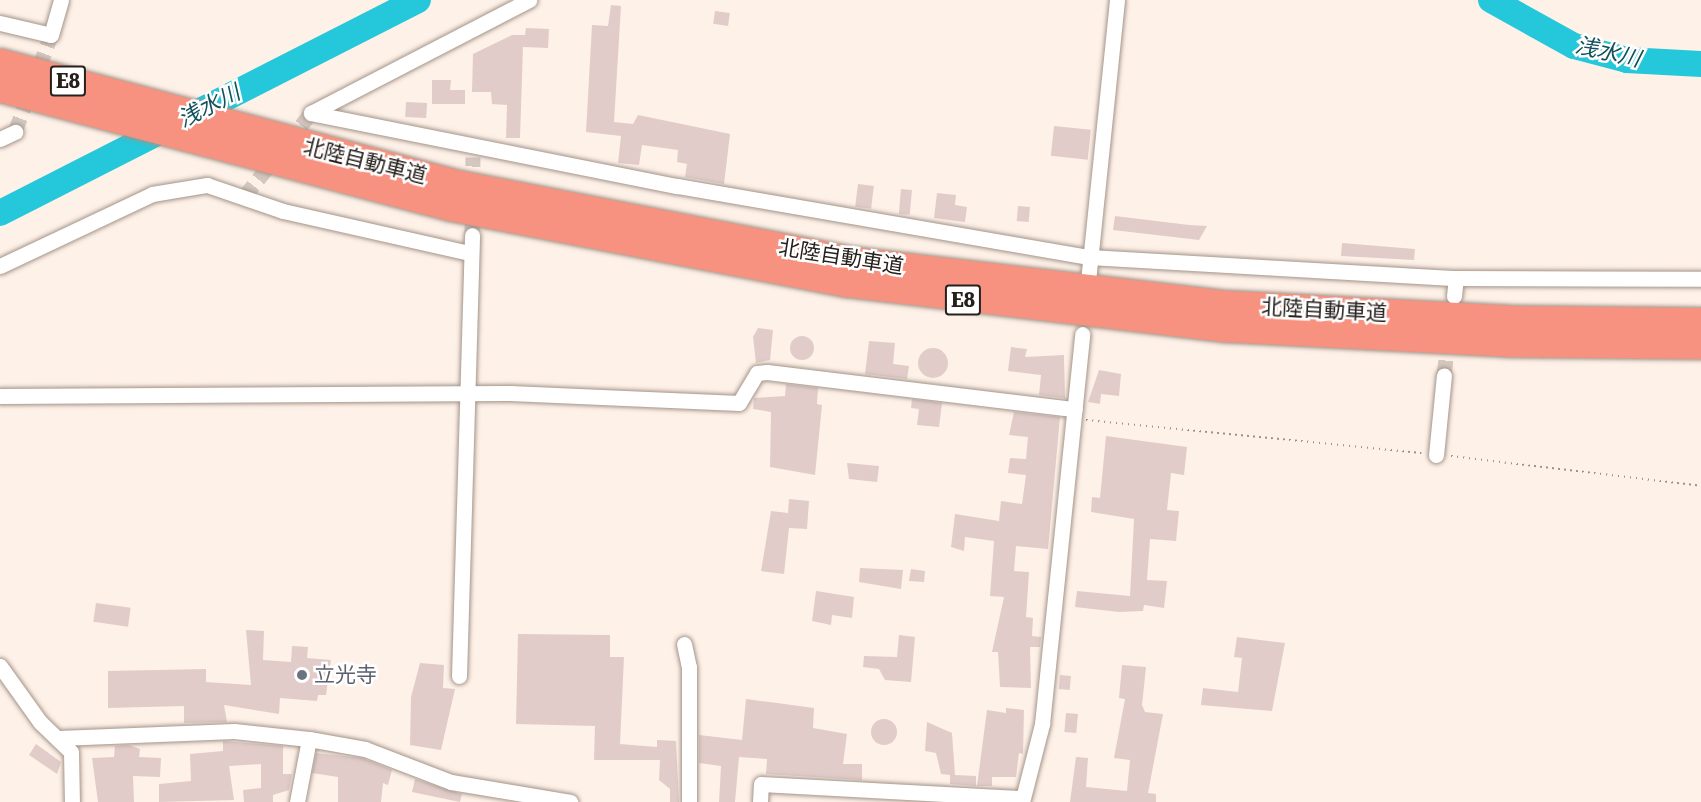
<!DOCTYPE html>
<meta charset="utf-8">
<style>
body{margin:0}
#map{position:relative;width:1701px;height:802px;overflow:hidden;background:#fef1e7;font-family:"Roboto Serif","Noto Sans JP",serif}
div>[style]{position:absolute}
.river>*{height:26px;margin:-13px;padding:0 13px;transform-origin:13px;border-radius:13px;background:#25c7da}
.building>*{inset:0;background:#e1ccca;transform-origin:0 0}
.round{border-radius:50%}
.street-tunnel>*{height:15px;margin-top:-7.5px;transform-origin:0;background:repeating-linear-gradient(90deg,#d3c7bf 0 15px,transparent 0 23px)}
.path>*{height:2px;margin-top:-1px;transform-origin:0;background:repeating-linear-gradient(90deg,#9a9189 0 1.5px,transparent 0 6px)}
.roads{filter:drop-shadow(0 0 2px #a39489) drop-shadow(0 0 2px #a39489)}
.street>*{height:15px;margin:-7.5px;padding:0 7.5px;transform-origin:7.5px;border-radius:7.5px;background:#fff}
.highway>*{height:27px;margin:-13.5px;padding:0 13.5px;transform-origin:13.5px;border-radius:13.5px;background:#f79280}
.dots>*{width:16px;height:16px;translate:-50% -50%;box-sizing:border-box;border:3px solid #fff;border-radius:50%}
span{translate:-50% -50%;white-space:nowrap;text-align:center;line-height:1.15;-webkit-text-stroke:5px #fff;paint-order:stroke}
.shield-label span{padding:2px 4px;background:#fff;border:2px solid;border-radius:4px;-webkit-text-stroke-width:0}
.shield-label{font-size:20px;color:#27211d;font-weight:700}
.street-label{font-size:21px;color:#27211d}
.worship-label{font-size:21px;color:#5b616d}
.left{translate:0 -50%;text-align:left}
.water-label{font-size:22px;color:#13525a;font-style:italic}
</style>
<div id="map">
<div class="river">
<i style="left:1491px;top:0;width:95px;rotate:29deg"></i>
<i style="left:1574px;top:46px;width:55px;rotate:14.8deg"></i>
<i style="left:1627px;top:60px;width:74px;rotate:3.1deg"></i>
<i style="left:0;top:213px;width:469px;rotate:-27deg"></i>
</div>
<div class="building">
<i style="clip-path:polygon(611px 5px,621px 6px,614px 122px,633px 124px,638px 115px,730px 134px,724px 184px,685px 177px,687px 164px,677px 162px,678px 150px,642px 145px,639px 165px,618px 163px,621px 136px,586px 132px,592px 25px,608px 26px)"></i>
<i style="left:715px;top:11px;width:15px;height:13px;rotate:8deg"></i>
<i style="clip-path:polygon(526px 28px,549px 29px,548px 48px,523px 47px,520px 138px,506px 138px,507px 105px,492px 104px,491px 92px,472px 92px,473px 54px,512px 35px,525px 35px)"></i>
<i style="clip-path:polygon(432px 80px,451px 80px,450px 90px,465px 90px,465px 104px,432px 104px)"></i>
<i style="left:406px;top:102px;width:21px;height:15px;rotate:3deg"></i>
<i style="left:1054px;top:126px;width:37px;height:30px;rotate:6deg"></i>
<i style="left:858px;top:184px;width:16px;height:23px;rotate:7deg"></i>
<i style="left:901px;top:189px;width:11px;height:25px;rotate:5deg"></i>
<i style="clip-path:polygon(937px 193px,956px 195px,955px 205px,967px 207px,965px 222px,934px 218px)"></i>
<i style="left:1018px;top:206px;width:12px;height:15px;rotate:5deg"></i>
<i style="clip-path:polygon(1115px 216px,1189px 225px,1207px 226px,1199px 240px,1113px 230px)"></i>
<i style="clip-path:polygon(1342px 243px,1415px 249px,1414px 260px,1341px 256px)"></i>
<i style="clip-path:polygon(758px 328px,773px 330px,770px 360px,756px 363px,753px 337px)"></i>
<i class="round" style="left:790px;top:336px;width:24px;height:24px"></i>
<i style="clip-path:polygon(869px 341px,895px 343px,893px 364px,909px 366px,907px 379px,865px 374px)"></i>
<i style="clip-path:polygon(1011px 347px,1027px 349px,1025px 357px,1064px 355px,1065px 398px,1039px 395px,1041px 375px,1008px 371px)"></i>
<i class="round" style="left:918px;top:348px;width:30px;height:30px"></i>
<i style="clip-path:polygon(1099px 370px,1121px 374px,1119px 396px,1101px 394px,1100px 404px,1088px 402px)"></i>
<i style="clip-path:polygon(786px 384px,818px 388px,817px 404px,822px 405px,815px 475px,770px 467px,771px 412px,753px 409px,754px 398px,785px 396px)"></i>
<i style="clip-path:polygon(912px 399px,942px 403px,939px 427px,917px 425px,919px 409px,911px 408px)"></i>
<i style="clip-path:polygon(1014px 412px,1060px 417px,1048px 549px,1016px 546px,1014px 571px,1029px 572px,1026px 617px,1033px 618px,1032px 636px,1041px 637px,1040px 647px,1030px 647px,1031px 688px,1000px 687px,998px 652px,992px 652px,1004px 597px,990px 596px,994px 541px,965px 537px,964px 551px,951px 547px,955px 514px,999px 521px,1001px 501px,1022px 504px,1026px 475px,1008px 473px,1010px 458px,1026px 459px,1028px 437px,1009px 435px)"></i>
<i style="clip-path:polygon(1106px 436px,1187px 447px,1184px 475px,1171px 473px,1167px 510px,1179px 511px,1176px 541px,1150px 539px,1147px 580px,1167px 581px,1164px 608px,1144px 605px,1143px 611px,1119px 612px,1075px 607px,1077px 591px,1130px 596px,1134px 519px,1091px 512px,1092px 497px,1100px 498px)"></i>
<i style="clip-path:polygon(847px 463px,879px 466px,877px 482px,849px 479px)"></i>
<i style="clip-path:polygon(789px 499px,809px 501px,807px 529px,789px 528px,784px 574px,761px 571px,771px 511px,788px 513px)"></i>
<i style="clip-path:polygon(860px 568px,903px 570px,901px 589px,859px 582px)"></i>
<i style="clip-path:polygon(911px 569px,925px 571px,924px 582px,909px 581px)"></i>
<i style="clip-path:polygon(816px 591px,854px 597px,852px 618px,832px 615px,831px 625px,812px 621px)"></i>
<i style="left:96px;top:603px;width:35px;height:19px;rotate:8deg"></i>
<i style="clip-path:polygon(246px 630px,264px 631px,263px 660px,291px 662px,292px 646px,308px 647px,307px 658px,331px 660px,326px 695px,318px 695px,317px 701px,280px 698px,279px 714px,224px 705px,227px 722px,184px 723px,184px 706px,108px 708px,108px 671px,206px 669px,206px 682px,251px 685px)"></i>
<i style="clip-path:polygon(518px 634px,610px 635px,610px 657px,624px 657px,620px 744px,657px 747px,657px 740px,676px 741px,679px 802px,670px 802px,670px 789px,659px 780px,660px 760px,594px 760px,595px 726px,516px 724px)"></i>
<i style="clip-path:polygon(899px 635px,915px 637px,911px 682px,885px 680px,879px 669px,863px 667px,864px 656px,897px 657px)"></i>
<i style="clip-path:polygon(1237px 637px,1285px 643px,1272px 711px,1201px 705px,1203px 688px,1238px 692px,1242px 658px,1234px 657px)"></i>
<i style="clip-path:polygon(420px 663px,444px 665px,443px 688px,455px 689px,441px 750px,410px 745px,411px 697px)"></i>
<i style="clip-path:polygon(1122px 665px,1146px 667px,1142px 705px,1145px 712px,1163px 714px,1148px 793px,1156px 794px,1156px 802px,1070px 802px,1076px 757px,1088px 758px,1086px 787px,1127px 791px,1130px 760px,1114px 758px,1125px 699px,1119px 698px)"></i>
<i style="left:1060px;top:675px;width:11px;height:14px;rotate:5deg"></i>
<i style="clip-path:polygon(746px 699px,814px 708px,813px 728px,847px 734px,843px 764px,862px 764px,862px 780px,766px 774px,767px 759px,739px 757px,735px 802px,719px 802px,721px 766px,699px 763px,699px 735px,742px 740px)"></i>
<i style="clip-path:polygon(1006px 708px,1024px 710px,1023px 754px,1019px 753px,1016px 777px,992px 777px,992px 786px,977px 786px,987px 710px,1006px 713px)"></i>
<i style="left:1066px;top:713px;width:12px;height:19px;rotate:5deg"></i>
<i class="round" style="left:871px;top:719px;width:26px;height:26px"></i>
<i style="clip-path:polygon(927px 722px,952px 733px,955px 775px,976px 776px,976px 786px,950px 784px,950px 775px,941px 774px,936px 753px,925px 751px)"></i>
<i style="clip-path:polygon(223px 741px,283px 746px,283px 774px,292px 774px,289px 790px,273px 795px,273px 802px,244px 802px,243px 790px,261px 788px,261px 764px,229px 766px,234px 800px,159px 802px,159px 784px,191px 781px,190px 754px,223px 751px)"></i>
<i style="clip-path:polygon(36px 744px,61px 762px,57px 774px,29px 755px)"></i>
<i style="clip-path:polygon(129px 745px,140px 749px,139px 757px,161px 758px,160px 777px,133px 776px,134px 802px,98px 802px,92px 758px,114px 757px,115px 746px)"></i>
<i style="clip-path:polygon(316px 753px,362px 758px,392px 770px,388px 785px,383px 783px,381px 802px,338px 802px,338px 777px,312px 773px)"></i>
<i style="clip-path:polygon(415px 779px,462px 794px,460px 802px,412px 792px)"></i>
</div>
<div class="street-tunnel">
<i style="left:15px;top:132px;width:103px;rotate:-69.6deg"></i>
<i style="left:244px;top:197px;width:107px;rotate:-51.4deg"></i>
<i style="left:472px;top:235px;width:78px;rotate:-89.3deg"></i>
<i style="left:1444px;top:375px;width:40px;rotate:-82.9deg"></i>
</div>
<div class="path">
<i style="left:1086px;top:420px;width:337px;rotate:5.6deg"></i>
<i style="left:1451px;top:456px;width:252px;rotate:6.8deg"></i>
</div>
<div class="roads">
<div class="street">
<i style="left:0;top:23px;width:52px;rotate:13.2deg"></i>
<i style="left:51px;top:35px;width:36px;rotate:-74deg"></i>
<i style="left:311px;top:113px;width:373px;rotate:11.3deg"></i>
<i style="left:677px;top:186px;width:418px;rotate:9.8deg"></i>
<i style="left:1089px;top:257px;width:368px;rotate:3.3deg"></i>
<i style="left:1456px;top:278px;width:245px;rotate:0.2deg"></i>
<i style="left:311px;top:113px;width:246px;rotate:-27.4deg"></i>
<i style="left:0;top:139px;width:17px;rotate:-25deg"></i>
<i style="left:0;top:266px;width:168px;rotate:-25.3deg"></i>
<i style="left:152px;top:194px;width:56px;rotate:-9.3deg"></i>
<i style="left:207px;top:185px;width:80px;rotate:18.9deg"></i>
<i style="left:283px;top:211px;width:191px;rotate:12.7deg"></i>
<i style="left:1088px;top:281px;width:282px;rotate:-84.1deg"></i>
<i style="left:1454px;top:296px;width:18px;rotate:-84deg"></i>
<i style="left:0;top:396px;width:510px;rotate:-0.34deg"></i>
<i style="left:510px;top:393px;width:229px;rotate:2.5deg"></i>
<i style="left:739px;top:403px;width:35px;rotate:-59deg"></i>
<i style="left:757px;top:373px;width:10px;rotate:-6deg"></i>
<i style="left:767px;top:372px;width:310px;rotate:6.9deg"></i>
<i style="left:1436px;top:455px;width:80px;rotate:-84.3deg"></i>
<i style="left:684px;top:644px;width:24px;rotate:78deg"></i>
<i style="left:689px;top:667px;width:135px;rotate:90deg"></i>
<i style="left:0;top:666px;width:69px;rotate:54.5deg"></i>
<i style="left:40px;top:722px;width:43px;rotate:44.1deg"></i>
<i style="left:71px;top:752px;width:50px;rotate:88.9deg"></i>
<i style="left:459px;top:676px;width:441px;rotate:-88.3deg"></i>
<i style="left:59px;top:738px;width:175px;rotate:-2.3deg"></i>
<i style="left:234px;top:731px;width:75px;rotate:6.1deg"></i>
<i style="left:309px;top:739px;width:57px;rotate:10.1deg"></i>
<i style="left:365px;top:749px;width:92px;rotate:21deg"></i>
<i style="left:451px;top:782px;width:121px;rotate:9.5deg"></i>
<i style="left:297px;top:802px;width:64px;rotate:-79.2deg"></i>
<i style="left:760px;top:802px;width:18px;rotate:-87deg"></i>
<i style="left:761px;top:784px;width:262px;rotate:3.1deg"></i>
<i style="left:1022px;top:802px;width:81px;rotate:-75.6deg"></i>
<i style="left:1042px;top:724px;width:392px;rotate:-84.1deg"></i>
</div>
<div class="highway">
<i style="left:0;top:62px;width:476px;rotate:14.9deg"></i>
<i style="left:460px;top:184px;width:398px;rotate:11deg"></i>
<i style="left:851px;top:260px;width:380px;rotate:6.7deg"></i>
<i style="left:1228px;top:304px;width:282px;rotate:3deg"></i>
<i style="left:1510px;top:319px;width:191px;rotate:0.6deg"></i>
<i style="left:0;top:88px;width:466px;rotate:14.8deg"></i>
<i style="left:451px;top:207px;width:402px;rotate:10.9deg"></i>
<i style="left:846px;top:283px;width:383px;rotate:6.8deg"></i>
<i style="left:1226px;top:328px;width:283px;rotate:3deg"></i>
<i style="left:1509px;top:343px;width:192px;rotate:0.6deg"></i>
</div>
</div>
<div class="dots">
<i style="left:302px;top:675px;background:#6b7280"></i>
</div>
<div class="shield-label">
<span style="left:68px;top:81px">E8</span>
<span style="left:963px;top:300px">E8</span>
</div>
<div class="street-label">
<span style="left:365px;top:161px;rotate:14deg">北陸自動車道</span>
<span style="left:841px;top:257px;rotate:9deg">北陸自動車道</span>
<span style="left:1324px;top:310px;rotate:3deg">北陸自動車道</span>
</div>
<div class="worship-label">
<span class="left" style="left:314px;top:675px">立光寺</span>
</div>
<div class="water-label">
<span style="left:1608px;top:52px;rotate:13deg">浅水川</span>
<span style="left:209px;top:106px;rotate:-27deg">浅水川</span>
</div>
</div>
